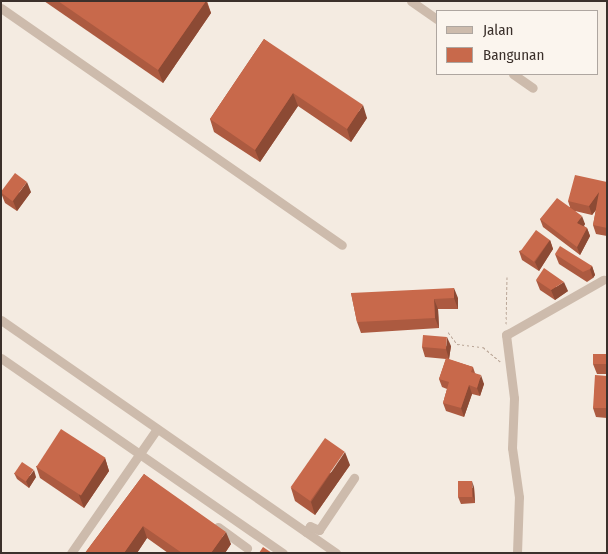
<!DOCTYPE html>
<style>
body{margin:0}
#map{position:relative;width:608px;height:554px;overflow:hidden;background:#f4ebe1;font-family:"Fira Sans Condensed",sans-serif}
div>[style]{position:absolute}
.path>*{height:1px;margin-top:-0.5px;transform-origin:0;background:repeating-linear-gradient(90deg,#b9a596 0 2.5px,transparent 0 5px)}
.minor>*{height:9px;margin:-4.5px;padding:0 4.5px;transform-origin:4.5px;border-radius:4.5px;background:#cdbbac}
.wall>*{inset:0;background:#ac5a40}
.shaded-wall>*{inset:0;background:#8c4a34}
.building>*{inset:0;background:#c8694b;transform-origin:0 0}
span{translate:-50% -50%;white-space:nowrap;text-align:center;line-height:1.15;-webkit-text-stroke:4px #fbf5ee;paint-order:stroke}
.frame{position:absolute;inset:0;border:2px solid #3b302b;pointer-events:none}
.legend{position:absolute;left:436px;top:10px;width:162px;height:65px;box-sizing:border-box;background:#fbf5ee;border:1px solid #aea6a0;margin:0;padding:6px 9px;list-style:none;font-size:15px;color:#3b302b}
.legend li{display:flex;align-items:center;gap:10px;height:25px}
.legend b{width:25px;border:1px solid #aea6a0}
</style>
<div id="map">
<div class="path">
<i style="left:506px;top:324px;width:47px;rotate:-88.8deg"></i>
<i style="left:448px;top:332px;width:15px;rotate:53deg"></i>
<i style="left:457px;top:344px;width:26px;rotate:7deg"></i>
<i style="left:483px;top:347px;width:23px;rotate:40deg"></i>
</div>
<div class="minor">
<i style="left:411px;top:1px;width:32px;rotate:35deg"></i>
<i style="left:1px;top:8px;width:415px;rotate:34.8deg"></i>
<i style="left:513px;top:74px;width:24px;rotate:35deg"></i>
<i style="left:1px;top:320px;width:408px;rotate:34.8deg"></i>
<i style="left:1px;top:358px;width:343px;rotate:34.7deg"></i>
<i style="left:218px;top:527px;width:36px;rotate:36deg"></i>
<i style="left:306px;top:532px;width:7px;rotate:-56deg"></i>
<i style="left:310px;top:526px;width:10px;rotate:24deg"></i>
<i style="left:319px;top:530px;width:63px;rotate:-56.1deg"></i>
<i style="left:71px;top:553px;width:151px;rotate:-55.3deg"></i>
<i style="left:517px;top:553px;width:56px;rotate:-88deg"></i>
<i style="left:519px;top:497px;width:49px;rotate:-98.1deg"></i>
<i style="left:512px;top:448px;width:50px;rotate:-87.7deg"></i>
<i style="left:514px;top:398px;width:64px;rotate:-97.2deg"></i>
<i style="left:506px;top:335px;width:112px;rotate:-29.6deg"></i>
</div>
<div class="wall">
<i style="clip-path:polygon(44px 1px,207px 1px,211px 13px,163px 83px)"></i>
<i style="clip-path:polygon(264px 39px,367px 118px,351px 142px,298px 106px,260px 162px,214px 132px,210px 119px)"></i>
<i style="clip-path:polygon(607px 182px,607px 236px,596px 234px,593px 225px,596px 210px,592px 215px,575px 211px,585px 224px,584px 226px,587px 228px,590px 236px,580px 255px,543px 227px,540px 219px,570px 207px,568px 201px)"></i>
<i style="clip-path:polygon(31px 192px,17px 211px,5px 203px,1px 193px)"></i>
<i style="clip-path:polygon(550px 240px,553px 249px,539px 271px,522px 260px,519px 251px)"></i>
<i style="clip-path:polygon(555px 254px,592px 266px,595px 275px,593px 278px,587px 282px,559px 264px)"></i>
<i style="clip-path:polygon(536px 280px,568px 291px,555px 300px,540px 290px)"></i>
<i style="clip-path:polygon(351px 293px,458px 298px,458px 309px,438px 309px,439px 328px,361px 333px,357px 322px)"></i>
<i style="clip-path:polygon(451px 346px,449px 359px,447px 359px,473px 367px,475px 373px,484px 384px,480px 396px,472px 394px,464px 417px,446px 411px,443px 403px,447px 389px,442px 387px,439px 379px,446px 359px,425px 357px,422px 347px)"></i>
<i style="clip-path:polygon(607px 354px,607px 374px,597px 374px,593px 364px)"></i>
<i style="clip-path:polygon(607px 376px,607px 418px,596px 417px,593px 408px)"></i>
<i style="clip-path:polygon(105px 458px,109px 471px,84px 508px,40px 478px,36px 466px)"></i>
<i style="clip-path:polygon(350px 465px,315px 515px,295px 501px,291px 488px)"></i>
<i style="clip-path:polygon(14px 473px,36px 477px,29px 488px,17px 479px)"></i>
<i style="clip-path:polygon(144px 474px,231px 544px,225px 553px,168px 553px,147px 538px,137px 553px,85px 553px)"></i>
<i style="clip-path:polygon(474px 487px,475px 503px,461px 504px,458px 497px)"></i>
</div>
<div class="shaded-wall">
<i style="clip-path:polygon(206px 1px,211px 13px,163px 83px,158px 70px)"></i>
<i style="clip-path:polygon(293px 93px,298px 106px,260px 162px,255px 150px)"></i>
<i style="clip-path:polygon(363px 105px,367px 118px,351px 142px,347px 129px)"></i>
<i style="clip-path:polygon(27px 182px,31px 192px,17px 211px,13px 201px)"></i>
<i style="clip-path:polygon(599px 192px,603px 201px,592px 215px,589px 206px)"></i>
<i style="clip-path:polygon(582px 216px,585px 224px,580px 231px,577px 223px)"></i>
<i style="clip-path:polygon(587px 228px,590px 236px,580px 255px,577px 247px)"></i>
<i style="clip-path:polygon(550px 240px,553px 249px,539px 271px,535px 262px)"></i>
<i style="clip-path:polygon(592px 266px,595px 275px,593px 278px,590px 269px)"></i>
<i style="clip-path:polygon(564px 282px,568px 291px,555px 300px,551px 290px)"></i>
<i style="clip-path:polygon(454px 288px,458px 298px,458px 309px,454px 298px)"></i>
<i style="clip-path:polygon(434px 299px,438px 309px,439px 328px,435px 318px)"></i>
<i style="clip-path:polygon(447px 337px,451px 346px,449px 359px,446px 349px)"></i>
<i style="clip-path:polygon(481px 375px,484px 384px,480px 396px,477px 388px)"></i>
<i style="clip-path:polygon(469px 385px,472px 394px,464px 417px,461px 408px)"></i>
<i style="clip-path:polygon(345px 452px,350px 465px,315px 515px,311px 502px)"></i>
<i style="clip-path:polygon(105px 458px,109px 471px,84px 508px,79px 495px)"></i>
<i style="clip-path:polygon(34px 470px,36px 477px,29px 488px,26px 481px)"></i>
<i style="clip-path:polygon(472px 481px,474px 487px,475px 503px,473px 496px)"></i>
<i style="clip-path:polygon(143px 526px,147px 538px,137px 553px,124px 553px)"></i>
<i style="clip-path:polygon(226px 532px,231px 544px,225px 553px,211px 553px)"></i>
</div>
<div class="building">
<i style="clip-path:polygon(58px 1px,206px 1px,158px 70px)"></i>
<i style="clip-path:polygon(264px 39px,363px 105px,347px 129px,293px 93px,255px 150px,210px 119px)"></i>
<i style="left:15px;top:173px;width:15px;height:24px;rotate:37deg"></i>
<i style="clip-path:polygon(575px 175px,607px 182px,607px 228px,593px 225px,599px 192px,589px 206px,568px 201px)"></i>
<i style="clip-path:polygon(557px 198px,582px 216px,577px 223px,587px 228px,577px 247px,540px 219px)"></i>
<i style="left:536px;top:230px;width:17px;height:27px;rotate:36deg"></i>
<i style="clip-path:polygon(560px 246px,592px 266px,590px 269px,583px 272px,555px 254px)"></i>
<i style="clip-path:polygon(544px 268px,564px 282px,551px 290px,536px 280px)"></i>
<i style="clip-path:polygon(454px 288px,454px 298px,434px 299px,435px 318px,357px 322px,351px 293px)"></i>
<i style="left:423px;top:335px;width:24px;height:12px;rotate:5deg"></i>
<i style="left:593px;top:354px;width:14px;height:10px"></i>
<i style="clip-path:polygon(446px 358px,473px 367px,471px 372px,481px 375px,477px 388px,469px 385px,461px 408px,443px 403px,449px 382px,439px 379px)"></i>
<i style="clip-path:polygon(595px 375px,607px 376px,607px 408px,593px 408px)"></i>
<i style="left:61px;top:429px;width:53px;height:45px;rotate:33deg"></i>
<i style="left:325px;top:438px;width:24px;height:60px;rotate:35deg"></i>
<i style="left:22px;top:462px;width:14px;height:14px;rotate:34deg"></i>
<i style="clip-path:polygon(144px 474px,226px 532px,211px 553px,182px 553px,143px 526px,124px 553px,85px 553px)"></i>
<i style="left:458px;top:481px;width:14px;height:16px"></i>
<i style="clip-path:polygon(263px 547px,272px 553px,259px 553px)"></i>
</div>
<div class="frame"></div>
<ul class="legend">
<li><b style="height:6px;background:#cdbbac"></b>Jalan</li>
<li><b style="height:14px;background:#c8694b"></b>Bangunan</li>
</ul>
</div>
